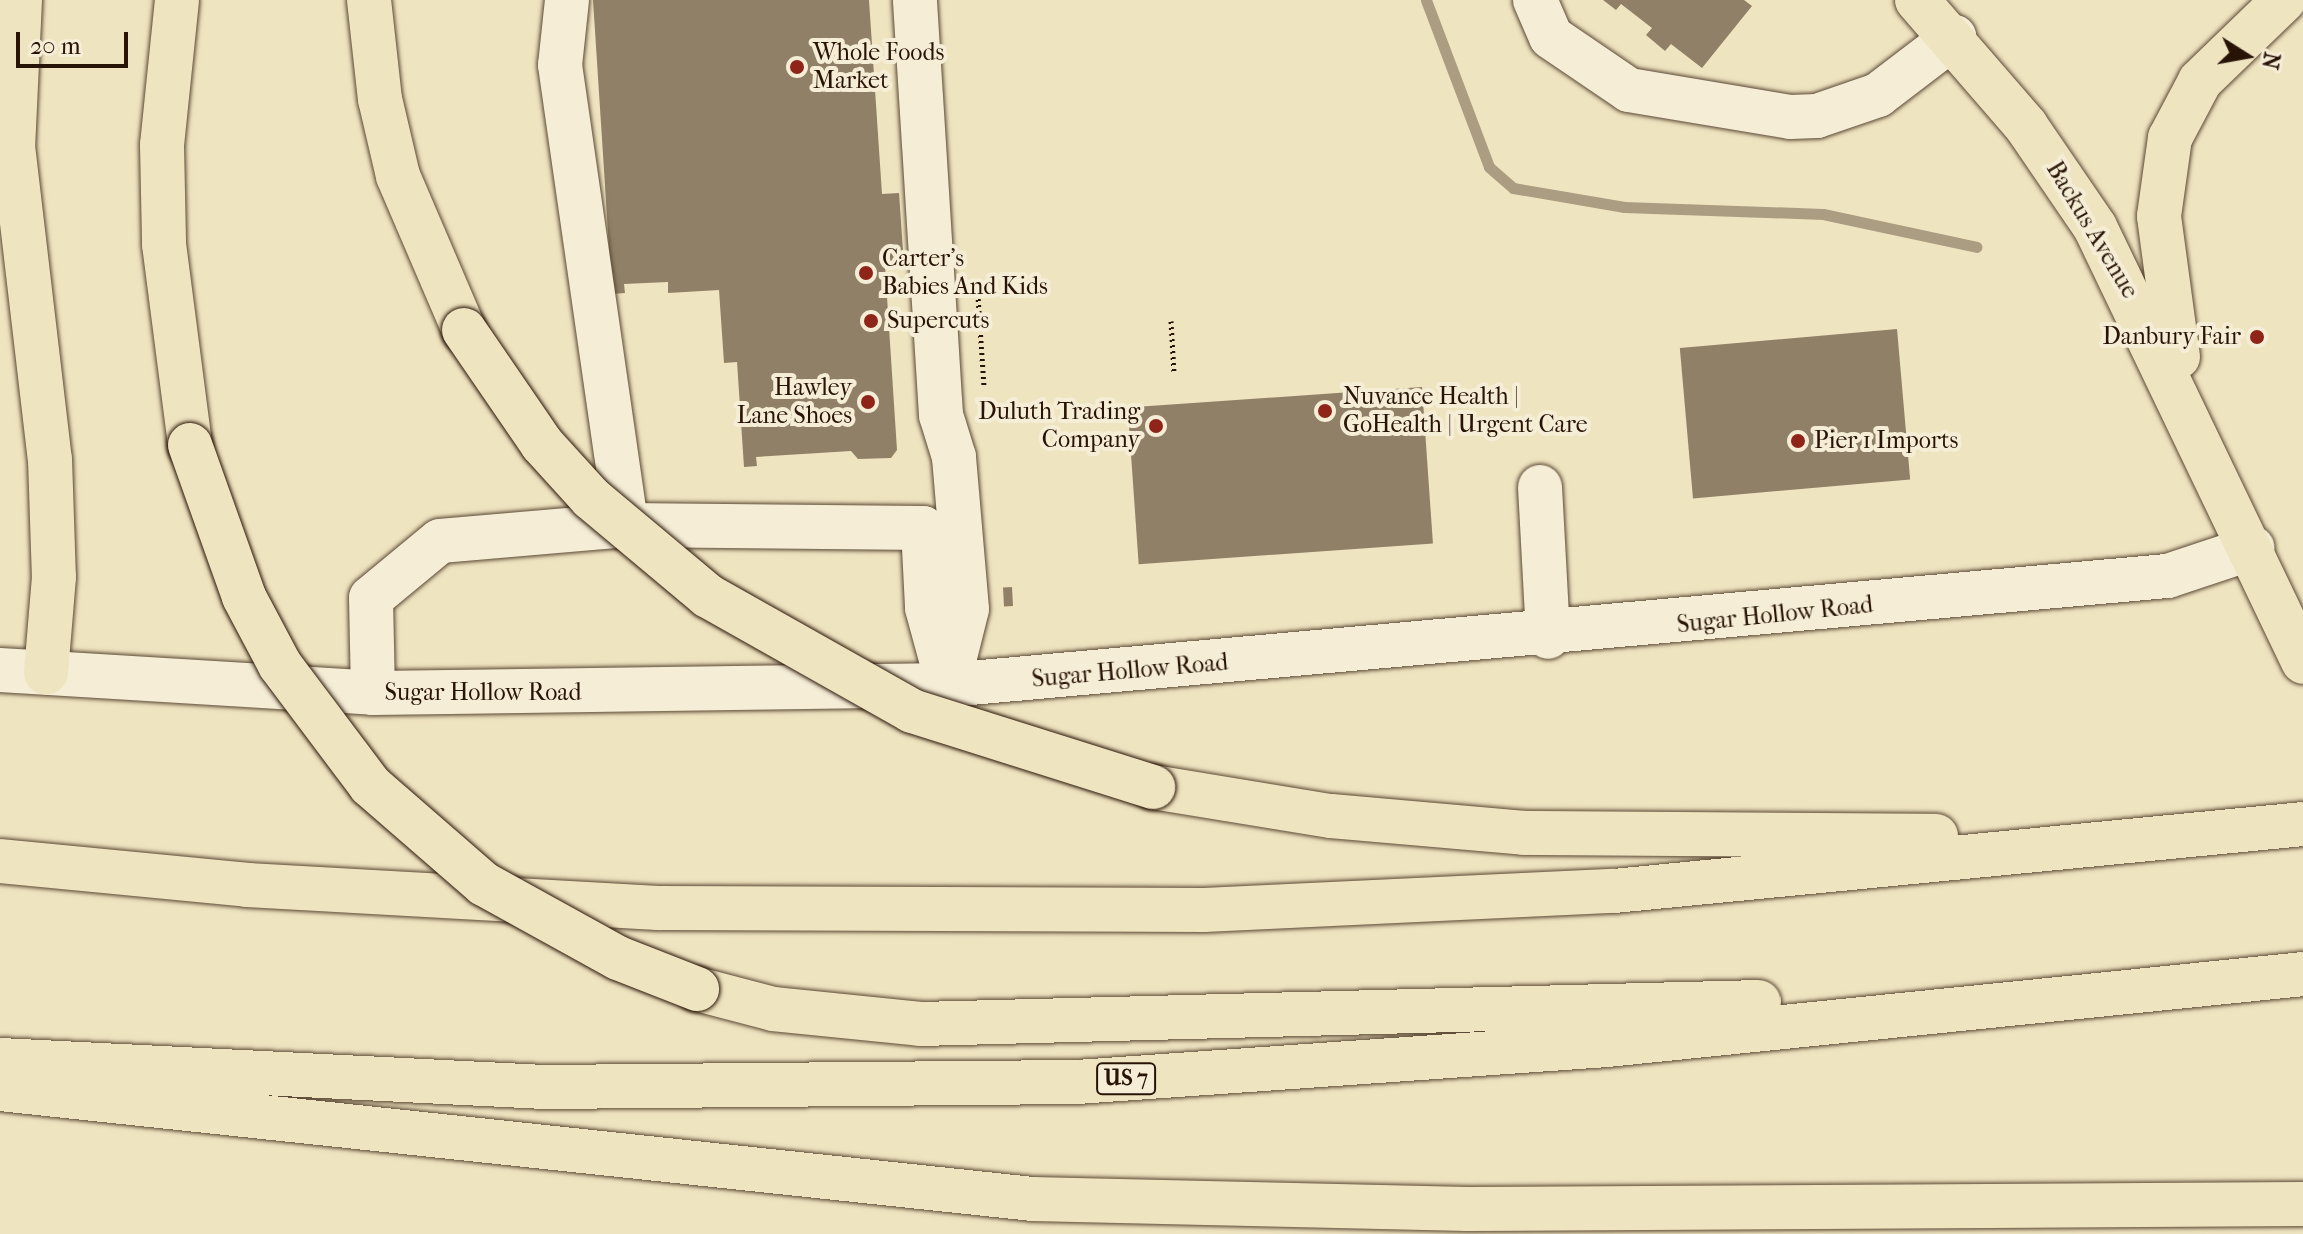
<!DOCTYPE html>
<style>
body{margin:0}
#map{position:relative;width:2303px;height:1234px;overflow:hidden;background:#efe4c0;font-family:"IM FELL French Canon",serif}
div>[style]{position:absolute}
.stream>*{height:11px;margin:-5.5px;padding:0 5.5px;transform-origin:5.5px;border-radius:5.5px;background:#ab9d81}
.building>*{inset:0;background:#8f8067;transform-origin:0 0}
.path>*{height:5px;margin-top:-2.5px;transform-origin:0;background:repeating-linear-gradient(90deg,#281406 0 2px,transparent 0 6px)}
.roads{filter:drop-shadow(0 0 2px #5a4834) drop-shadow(0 0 2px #5a4834)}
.minor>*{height:44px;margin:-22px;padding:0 22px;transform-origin:22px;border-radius:22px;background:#f5edd6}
.major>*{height:44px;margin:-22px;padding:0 22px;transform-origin:22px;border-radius:22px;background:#efe4c0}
.highway>*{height:44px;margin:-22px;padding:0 22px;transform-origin:22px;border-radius:22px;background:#efe4c0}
.bridges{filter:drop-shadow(0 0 2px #281406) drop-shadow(0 0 2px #281406)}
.highway-bridge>*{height:44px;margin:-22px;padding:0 22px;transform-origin:22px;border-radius:22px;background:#efe4c0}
.dots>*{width:22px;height:22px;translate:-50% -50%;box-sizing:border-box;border:4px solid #f5edd6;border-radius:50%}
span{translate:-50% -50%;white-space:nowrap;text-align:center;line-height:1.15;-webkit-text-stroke:8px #f5edd6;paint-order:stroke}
.shield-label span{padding:2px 6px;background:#f5edd6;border:2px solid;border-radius:6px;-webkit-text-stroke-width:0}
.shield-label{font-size:22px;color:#281406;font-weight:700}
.poi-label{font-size:24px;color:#281406}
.left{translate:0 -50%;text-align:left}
.right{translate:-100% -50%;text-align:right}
.street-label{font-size:24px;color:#281406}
.north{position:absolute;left:2207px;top:16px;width:80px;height:80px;-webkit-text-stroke:6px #f5edd6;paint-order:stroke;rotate:101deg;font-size:22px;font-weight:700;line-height:32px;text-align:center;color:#281406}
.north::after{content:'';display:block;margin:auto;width:28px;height:36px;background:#281406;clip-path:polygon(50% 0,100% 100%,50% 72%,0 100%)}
.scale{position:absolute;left:16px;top:32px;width:112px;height:36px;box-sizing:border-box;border:4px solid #281406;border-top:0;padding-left:10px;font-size:24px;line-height:28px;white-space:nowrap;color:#281406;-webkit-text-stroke:6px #f5edd6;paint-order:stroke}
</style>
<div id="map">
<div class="stream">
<i style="left:1426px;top:0;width:178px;rotate:69.3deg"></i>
<i style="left:1489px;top:167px;width:32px;rotate:41deg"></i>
<i style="left:1513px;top:188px;width:113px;rotate:9.7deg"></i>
<i style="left:1624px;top:207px;width:199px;rotate:2deg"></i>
<i style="left:1823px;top:214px;width:157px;rotate:12.1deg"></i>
</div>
<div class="building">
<i style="clip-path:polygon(593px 0,869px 0,882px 194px,899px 193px,904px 265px,885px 266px,897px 450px,891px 458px,858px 459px,851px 451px,756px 457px,757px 466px,744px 467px,737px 362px,724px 363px,719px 290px,668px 293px,668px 282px,624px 284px,625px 293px,612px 294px)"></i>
<i style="clip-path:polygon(1603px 0,1744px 0,1752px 6px,1702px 68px,1671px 44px,1665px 51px,1646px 35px,1652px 28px,1621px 4px,1616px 10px)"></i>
<i style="left:1897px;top:329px;width:151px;height:218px;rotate:85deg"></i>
<i style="left:1422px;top:387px;width:157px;height:295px;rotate:86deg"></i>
<i style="left:1012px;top:587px;width:19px;height:9px;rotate:87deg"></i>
</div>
<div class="path">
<i style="left:977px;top:281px;width:105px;rotate:86.2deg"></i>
<i style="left:1171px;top:321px;width:52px;rotate:86.7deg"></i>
</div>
<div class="roads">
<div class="minor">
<i style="left:567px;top:0;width:65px;rotate:96.1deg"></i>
<i style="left:560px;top:65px;width:465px;rotate:81.8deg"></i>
<i style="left:1535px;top:0;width:40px;rotate:66.6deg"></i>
<i style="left:1551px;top:37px;width:94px;rotate:34.2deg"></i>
<i style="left:1629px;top:90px;width:163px;rotate:9.5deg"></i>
<i style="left:1790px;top:117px;width:27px;rotate:-2deg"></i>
<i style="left:1817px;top:116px;width:65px;rotate:-19deg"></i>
<i style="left:1878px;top:95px;width:96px;rotate:-37.3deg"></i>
<i style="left:1540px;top:487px;width:150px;rotate:86.9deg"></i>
<i style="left:0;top:670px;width:374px;rotate:3.5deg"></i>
<i style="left:373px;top:693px;width:575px;rotate:-0.8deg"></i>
<i style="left:948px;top:685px;width:1225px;rotate:-5.11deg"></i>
<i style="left:2168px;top:576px;width:89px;rotate:-18.4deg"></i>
<i style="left:373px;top:693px;width:95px;rotate:-91.2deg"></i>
<i style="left:371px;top:598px;width:89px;rotate:-39.6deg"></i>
<i style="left:440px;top:541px;width:187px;rotate:-4.9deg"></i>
<i style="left:626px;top:525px;width:297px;rotate:0.6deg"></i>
<i style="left:923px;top:528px;width:80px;rotate:87.1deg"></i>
<i style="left:927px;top:608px;width:80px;rotate:74.7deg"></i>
<i style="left:948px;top:685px;width:78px;rotate:-76deg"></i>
<i style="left:967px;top:609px;width:153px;rotate:-94.9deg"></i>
<i style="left:954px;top:457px;width:44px;rotate:-107.2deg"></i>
<i style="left:941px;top:415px;width:416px;rotate:-93.6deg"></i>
</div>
<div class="major">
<i style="left:20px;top:0;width:146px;rotate:92.7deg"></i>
<i style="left:13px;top:146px;width:315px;rotate:83.3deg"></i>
<i style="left:50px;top:459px;width:118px;rotate:88.1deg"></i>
<i style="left:54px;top:577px;width:96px;rotate:94.8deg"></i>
<i style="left:1917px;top:0;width:167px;rotate:49.1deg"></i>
<i style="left:2026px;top:126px;width:122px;rotate:55.7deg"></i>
<i style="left:2095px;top:227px;width:482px;rotate:64.4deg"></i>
<i style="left:2178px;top:357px;width:142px;rotate:-97.7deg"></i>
<i style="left:2159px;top:216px;width:79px;rotate:-82deg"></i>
<i style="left:2170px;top:138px;width:64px;rotate:-62.2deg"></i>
<i style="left:2200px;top:81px;width:117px;rotate:-44deg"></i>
</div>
<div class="highway">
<i style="left:177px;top:0;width:146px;rotate:95.9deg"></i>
<i style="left:162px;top:145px;width:99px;rotate:88.8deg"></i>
<i style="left:164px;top:244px;width:203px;rotate:82.6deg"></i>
<i style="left:369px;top:0;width:100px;rotate:83.7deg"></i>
<i style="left:380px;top:99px;width:79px;rotate:76.8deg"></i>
<i style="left:398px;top:176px;width:168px;rotate:66.8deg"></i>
<i style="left:1153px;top:787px;width:180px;rotate:9.3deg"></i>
<i style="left:1331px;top:816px;width:194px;rotate:5deg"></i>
<i style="left:1524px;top:833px;width:412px;rotate:0.4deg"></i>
<i style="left:0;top:861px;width:248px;rotate:5.5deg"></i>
<i style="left:247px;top:885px;width:412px;rotate:3.2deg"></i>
<i style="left:658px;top:908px;width:546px;rotate:0.21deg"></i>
<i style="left:1204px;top:910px;width:410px;rotate:-2.7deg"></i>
<i style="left:1614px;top:891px;width:692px;rotate:-5.55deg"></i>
<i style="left:697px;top:989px;width:79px;rotate:14.7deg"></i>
<i style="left:773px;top:1009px;width:148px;rotate:5.8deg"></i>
<i style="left:920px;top:1024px;width:839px;rotate:-1.5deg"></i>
<i style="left:0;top:1060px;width:545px;rotate:2.84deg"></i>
<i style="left:544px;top:1087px;width:533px;rotate:-0.54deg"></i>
<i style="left:1077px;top:1082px;width:531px;rotate:-3.99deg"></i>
<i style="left:1607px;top:1045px;width:700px;rotate:-5.82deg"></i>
<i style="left:0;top:1089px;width:1038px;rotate:6.08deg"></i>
<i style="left:1032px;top:1199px;width:436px;rotate:1.3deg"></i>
<i style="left:1468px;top:1209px;width:835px;rotate:-0.34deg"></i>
</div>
</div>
<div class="bridges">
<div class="highway-bridge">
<i style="left:464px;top:330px;width:138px;rotate:55.6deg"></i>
<i style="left:542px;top:444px;width:73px;rotate:47.8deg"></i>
<i style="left:591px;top:498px;width:153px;rotate:39.9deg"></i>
<i style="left:708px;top:596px;width:234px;rotate:29.4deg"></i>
<i style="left:912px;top:711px;width:253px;rotate:17.5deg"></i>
<i style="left:190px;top:445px;width:161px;rotate:70.4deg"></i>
<i style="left:244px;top:597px;width:77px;rotate:62.1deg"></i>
<i style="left:280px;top:665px;width:150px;rotate:53.1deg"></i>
<i style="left:370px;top:785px;width:151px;rotate:41deg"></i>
<i style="left:484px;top:884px;width:153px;rotate:28.9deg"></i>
<i style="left:618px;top:958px;width:85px;rotate:21.4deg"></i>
</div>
</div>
<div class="dots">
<i style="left:797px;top:67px;background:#8f2418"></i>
<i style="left:866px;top:273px;background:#8f2418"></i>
<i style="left:871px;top:321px;background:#8f2418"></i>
<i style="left:2257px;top:337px;background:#8f2418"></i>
<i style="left:868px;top:402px;background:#8f2418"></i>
<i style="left:1325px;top:411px;background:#8f2418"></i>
<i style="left:1156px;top:426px;background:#8f2418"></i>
<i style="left:1798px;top:441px;background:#8f2418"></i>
</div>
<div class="shield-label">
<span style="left:1126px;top:1079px">US 7</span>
</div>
<div class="poi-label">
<span class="left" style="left:813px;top:67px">Whole Foods<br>Market</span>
<span class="left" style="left:882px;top:273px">Carter's<br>Babies And Kids</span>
<span class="left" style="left:887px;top:321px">Supercuts</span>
<span class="right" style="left:2241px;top:337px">Danbury Fair</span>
<span class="right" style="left:852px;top:402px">Hawley<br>Lane Shoes</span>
<span class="left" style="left:1343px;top:411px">Nuvance Health |<br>GoHealth | Urgent Care</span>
<span class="right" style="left:1140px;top:426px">Duluth Trading<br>Company</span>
<span class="left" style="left:1814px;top:441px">Pier 1 Imports</span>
</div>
<div class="street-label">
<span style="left:2092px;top:230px;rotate:59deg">Backus Avenue</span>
<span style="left:1775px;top:615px;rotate:-6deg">Sugar Hollow Road</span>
<span style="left:1130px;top:671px;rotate:-5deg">Sugar Hollow Road</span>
<span style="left:483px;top:693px">Sugar Hollow Road</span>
</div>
<div class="north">N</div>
<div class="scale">20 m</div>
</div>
